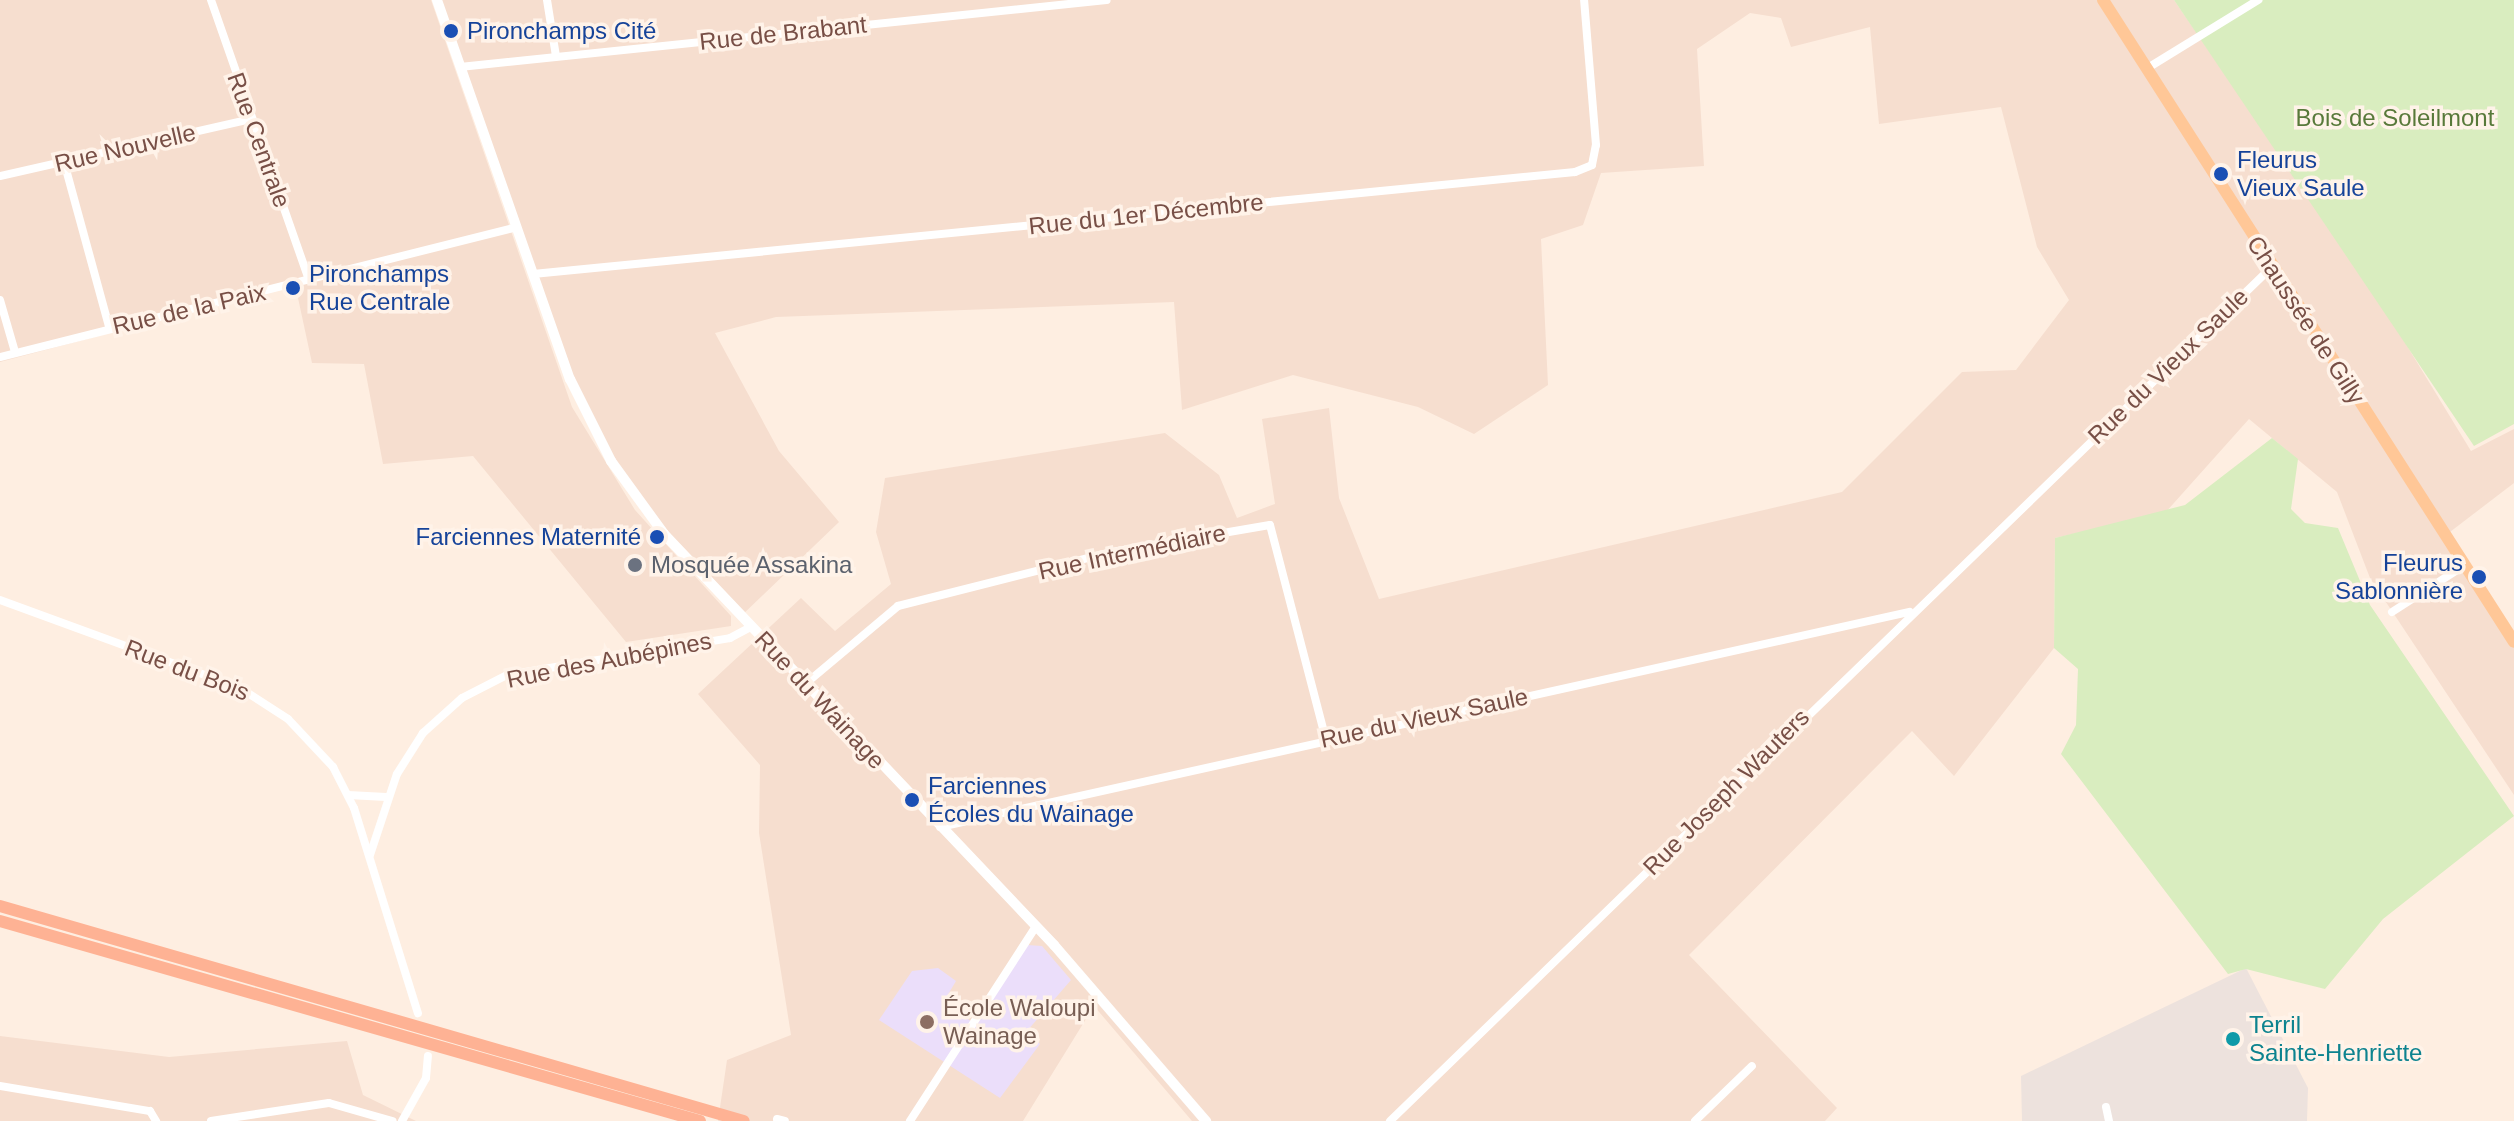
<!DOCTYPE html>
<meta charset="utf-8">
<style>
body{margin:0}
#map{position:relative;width:2514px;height:1121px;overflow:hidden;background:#feeee1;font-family:Arial,sans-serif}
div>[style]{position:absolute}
.residential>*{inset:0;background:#f6decf}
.industrial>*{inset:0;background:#ede2dd}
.education>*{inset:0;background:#ebdefa}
.green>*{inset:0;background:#d9edbf}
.minor>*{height:8px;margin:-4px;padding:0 4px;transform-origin:4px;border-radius:4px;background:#fff}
.tertiary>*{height:10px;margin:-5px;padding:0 5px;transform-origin:5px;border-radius:5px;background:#fff}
.primary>*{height:12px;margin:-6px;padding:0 6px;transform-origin:6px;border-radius:6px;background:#ffc797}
.trunk>*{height:12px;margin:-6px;padding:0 6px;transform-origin:6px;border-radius:6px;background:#feb294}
.dots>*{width:22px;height:22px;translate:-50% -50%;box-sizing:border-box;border:4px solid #fff3e9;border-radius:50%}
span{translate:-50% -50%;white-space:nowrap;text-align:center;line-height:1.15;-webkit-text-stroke:7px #fff3e9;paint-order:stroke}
.transit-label{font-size:24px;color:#164399}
.left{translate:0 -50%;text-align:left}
.right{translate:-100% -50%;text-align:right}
.street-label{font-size:24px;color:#784f46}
.park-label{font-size:24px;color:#58793a}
.worship-label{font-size:24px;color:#5b616d}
.education-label{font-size:24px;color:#785e54}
.culture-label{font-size:24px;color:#0d838f}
</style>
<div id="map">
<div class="residential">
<i style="clip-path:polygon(0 0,431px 0,572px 407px,635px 510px,731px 616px,731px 626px,626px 642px,473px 456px,383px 464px,364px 364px,312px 363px,295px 284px,0 362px)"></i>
<i style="clip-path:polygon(437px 0,2174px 0,2376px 295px,2471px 451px,2514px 429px,2514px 483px,2446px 535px,2514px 642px,2514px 795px,2370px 578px,2337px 492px,2249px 419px,2165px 513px,2055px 538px,2054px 648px,1954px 776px,1912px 731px,1689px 955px,1837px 1108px,1825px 1121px,1192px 1121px,1094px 1006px,1023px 1121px,718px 1121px,727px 1060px,791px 1035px,759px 833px,760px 765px,698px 694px,801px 598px,835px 631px,891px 584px,876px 532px,885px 478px,1165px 433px,1219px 475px,1237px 518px,1275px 504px,1262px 419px,1329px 408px,1339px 498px,1379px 599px,1842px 492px,1962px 372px,2016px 370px,2069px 300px,2037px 247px,2001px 107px,1879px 124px,1870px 27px,1791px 47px,1781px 18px,1750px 13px,1697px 49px,1704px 166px,1601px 173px,1583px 225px,1541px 239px,1548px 385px,1474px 434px,1418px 407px,1293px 375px,1182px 410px,1174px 302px,776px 317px,715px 333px,779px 451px,839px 522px,739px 618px,611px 461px,570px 379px)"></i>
<i style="clip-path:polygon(0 1036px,169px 1057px,347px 1041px,363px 1095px,416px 1121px,0 1121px)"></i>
</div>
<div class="industrial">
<i style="clip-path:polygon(2246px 968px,2308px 1088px,2307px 1121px,2022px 1121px,2021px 1076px)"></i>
</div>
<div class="education">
<i style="clip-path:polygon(1027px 945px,1042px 946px,1071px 980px,1027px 1031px,1040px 1044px,1000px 1098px,879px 1020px,912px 971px,938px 968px,956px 981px,943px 1003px,977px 1025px)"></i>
</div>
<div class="green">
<i style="clip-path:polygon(2174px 0,2514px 0,2514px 424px,2474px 446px)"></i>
<i style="clip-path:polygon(2272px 438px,2298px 459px,2291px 509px,2305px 523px,2338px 528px,2370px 605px,2514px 816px,2383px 919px,2325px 989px,2246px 969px,2228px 974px,2061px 754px,2076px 725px,2078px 669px,2054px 648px,2055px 538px,2185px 505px)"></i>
</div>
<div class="minor">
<i style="left:211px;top:0;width:297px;rotate:70.7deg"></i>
<i style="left:547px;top:0;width:57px;rotate:80.9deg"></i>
<i style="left:460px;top:67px;width:650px;rotate:-5.91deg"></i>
<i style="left:2146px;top:69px;width:132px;rotate:-31.6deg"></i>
<i style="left:64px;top:162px;width:171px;rotate:74.7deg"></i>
<i style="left:0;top:176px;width:256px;rotate:-12.8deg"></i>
<i style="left:533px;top:274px;width:1047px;rotate:-5.59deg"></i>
<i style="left:1575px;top:172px;width:18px;rotate:-22deg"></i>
<i style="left:1592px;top:165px;width:20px;rotate:-79deg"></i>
<i style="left:1596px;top:145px;width:145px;rotate:-94.7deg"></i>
<i style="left:0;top:300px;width:54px;rotate:73.9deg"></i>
<i style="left:0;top:357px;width:533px;rotate:-14.11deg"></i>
<i style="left:0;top:600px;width:256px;rotate:20.1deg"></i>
<i style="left:240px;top:688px;width:57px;rotate:32.9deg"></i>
<i style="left:288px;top:719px;width:66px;rotate:46.8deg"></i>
<i style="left:333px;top:767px;width:46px;rotate:62.9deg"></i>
<i style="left:354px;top:808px;width:215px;rotate:72.7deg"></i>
<i style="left:2392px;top:612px;width:87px;rotate:-32.8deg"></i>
<i style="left:804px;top:685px;width:123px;rotate:-40deg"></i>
<i style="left:898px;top:606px;width:221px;rotate:-14.2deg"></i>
<i style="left:1112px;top:552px;width:160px;rotate:-9.7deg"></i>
<i style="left:1270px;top:525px;width:222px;rotate:75.4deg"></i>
<i style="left:348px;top:795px;width:38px;rotate:3deg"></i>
<i style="left:940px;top:827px;width:993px;rotate:-12.51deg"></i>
<i style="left:370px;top:855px;width:85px;rotate:-71.6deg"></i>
<i style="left:397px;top:774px;width:49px;rotate:-57.6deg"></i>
<i style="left:423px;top:733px;width:52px;rotate:-41.9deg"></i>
<i style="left:462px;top:698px;width:51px;rotate:-27.1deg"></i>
<i style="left:507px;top:675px;width:226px;rotate:-9.4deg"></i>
<i style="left:730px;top:638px;width:24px;rotate:-28deg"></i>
<i style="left:0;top:1086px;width:152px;rotate:9.5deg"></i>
<i style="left:150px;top:1111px;width:12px;rotate:59deg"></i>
<i style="left:2106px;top:1107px;width:14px;rotate:78deg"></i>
<i style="left:777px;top:1119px;width:8px;rotate:14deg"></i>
<i style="left:211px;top:1121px;width:119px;rotate:-8.7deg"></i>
<i style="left:329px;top:1103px;width:66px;rotate:15.9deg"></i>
<i style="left:402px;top:1121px;width:49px;rotate:-60.8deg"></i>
<i style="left:426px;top:1078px;width:22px;rotate:-85deg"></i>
<i style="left:910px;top:1121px;width:232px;rotate:-57.1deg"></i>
<i style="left:1390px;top:1121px;width:1228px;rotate:-44.08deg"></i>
<i style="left:1695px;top:1121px;width:79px;rotate:-44deg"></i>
</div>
<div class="tertiary">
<i style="left:437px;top:0;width:402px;rotate:70.7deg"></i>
<i style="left:570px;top:379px;width:92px;rotate:63.4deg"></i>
<i style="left:611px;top:461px;width:90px;rotate:54deg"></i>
<i style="left:664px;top:534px;width:567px;rotate:46.5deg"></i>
<i style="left:1054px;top:945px;width:233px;rotate:49.2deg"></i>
</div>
<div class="primary">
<i style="left:2103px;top:0;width:762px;rotate:57.37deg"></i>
</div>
<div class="trunk">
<i style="left:0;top:906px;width:774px;rotate:16.12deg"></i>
<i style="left:0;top:921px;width:728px;rotate:15.95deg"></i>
</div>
<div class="dots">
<i style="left:451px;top:31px;background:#1a4fb4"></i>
<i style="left:2221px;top:174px;background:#1a4fb4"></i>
<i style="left:293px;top:288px;background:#1a4fb4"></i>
<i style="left:657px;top:537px;background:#1a4fb4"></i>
<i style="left:635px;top:565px;background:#6b7280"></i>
<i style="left:2479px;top:577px;background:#1a4fb4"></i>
<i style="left:912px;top:800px;background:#1a4fb4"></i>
<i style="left:927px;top:1022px;background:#8d6e63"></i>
<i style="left:2233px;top:1039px;background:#0f9aa8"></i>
</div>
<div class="transit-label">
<span class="left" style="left:467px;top:31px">Pironchamps Cité</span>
<span class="left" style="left:2237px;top:174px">Fleurus<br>Vieux Saule</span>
<span class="left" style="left:309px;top:288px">Pironchamps<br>Rue Centrale</span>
<span class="right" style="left:641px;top:537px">Farciennes Maternité</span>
<span class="right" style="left:2463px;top:577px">Fleurus<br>Sablonnière</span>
<span class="left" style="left:928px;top:800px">Farciennes<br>Écoles du Wainage</span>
</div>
<div class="street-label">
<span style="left:783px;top:33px;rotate:-6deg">Rue de Brabant</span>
<span style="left:259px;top:140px;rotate:70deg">Rue Centrale</span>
<span style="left:125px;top:148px;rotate:-13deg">Rue Nouvelle</span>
<span style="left:1146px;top:214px;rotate:-6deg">Rue du 1er Décembre</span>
<span style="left:189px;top:309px;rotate:-13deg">Rue de la Paix</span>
<span style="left:2306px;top:320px;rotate:57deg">Chaussée de Gilly</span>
<span style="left:2168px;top:366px;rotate:-44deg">Rue du Vieux Saule</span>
<span style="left:1132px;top:552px;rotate:-12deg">Rue Intermédiaire</span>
<span style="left:609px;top:660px;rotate:-11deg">Rue des Aubépines</span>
<span style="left:187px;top:670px;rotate:21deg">Rue du Bois</span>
<span style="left:820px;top:700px;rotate:47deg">Rue du Wainage</span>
<span style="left:1424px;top:718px;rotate:-12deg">Rue du Vieux Saule</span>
<span style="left:1726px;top:792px;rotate:-45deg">Rue Joseph Wauters</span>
</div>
<div class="park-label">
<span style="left:2395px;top:118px">Bois de Soleilmont</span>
</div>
<div class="worship-label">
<span class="left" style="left:651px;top:565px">Mosquée Assakina</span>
</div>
<div class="education-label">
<span class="left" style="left:943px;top:1022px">École Waloupi<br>Wainage</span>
</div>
<div class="culture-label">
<span class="left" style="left:2249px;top:1039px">Terril<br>Sainte-Henriette</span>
</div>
</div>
